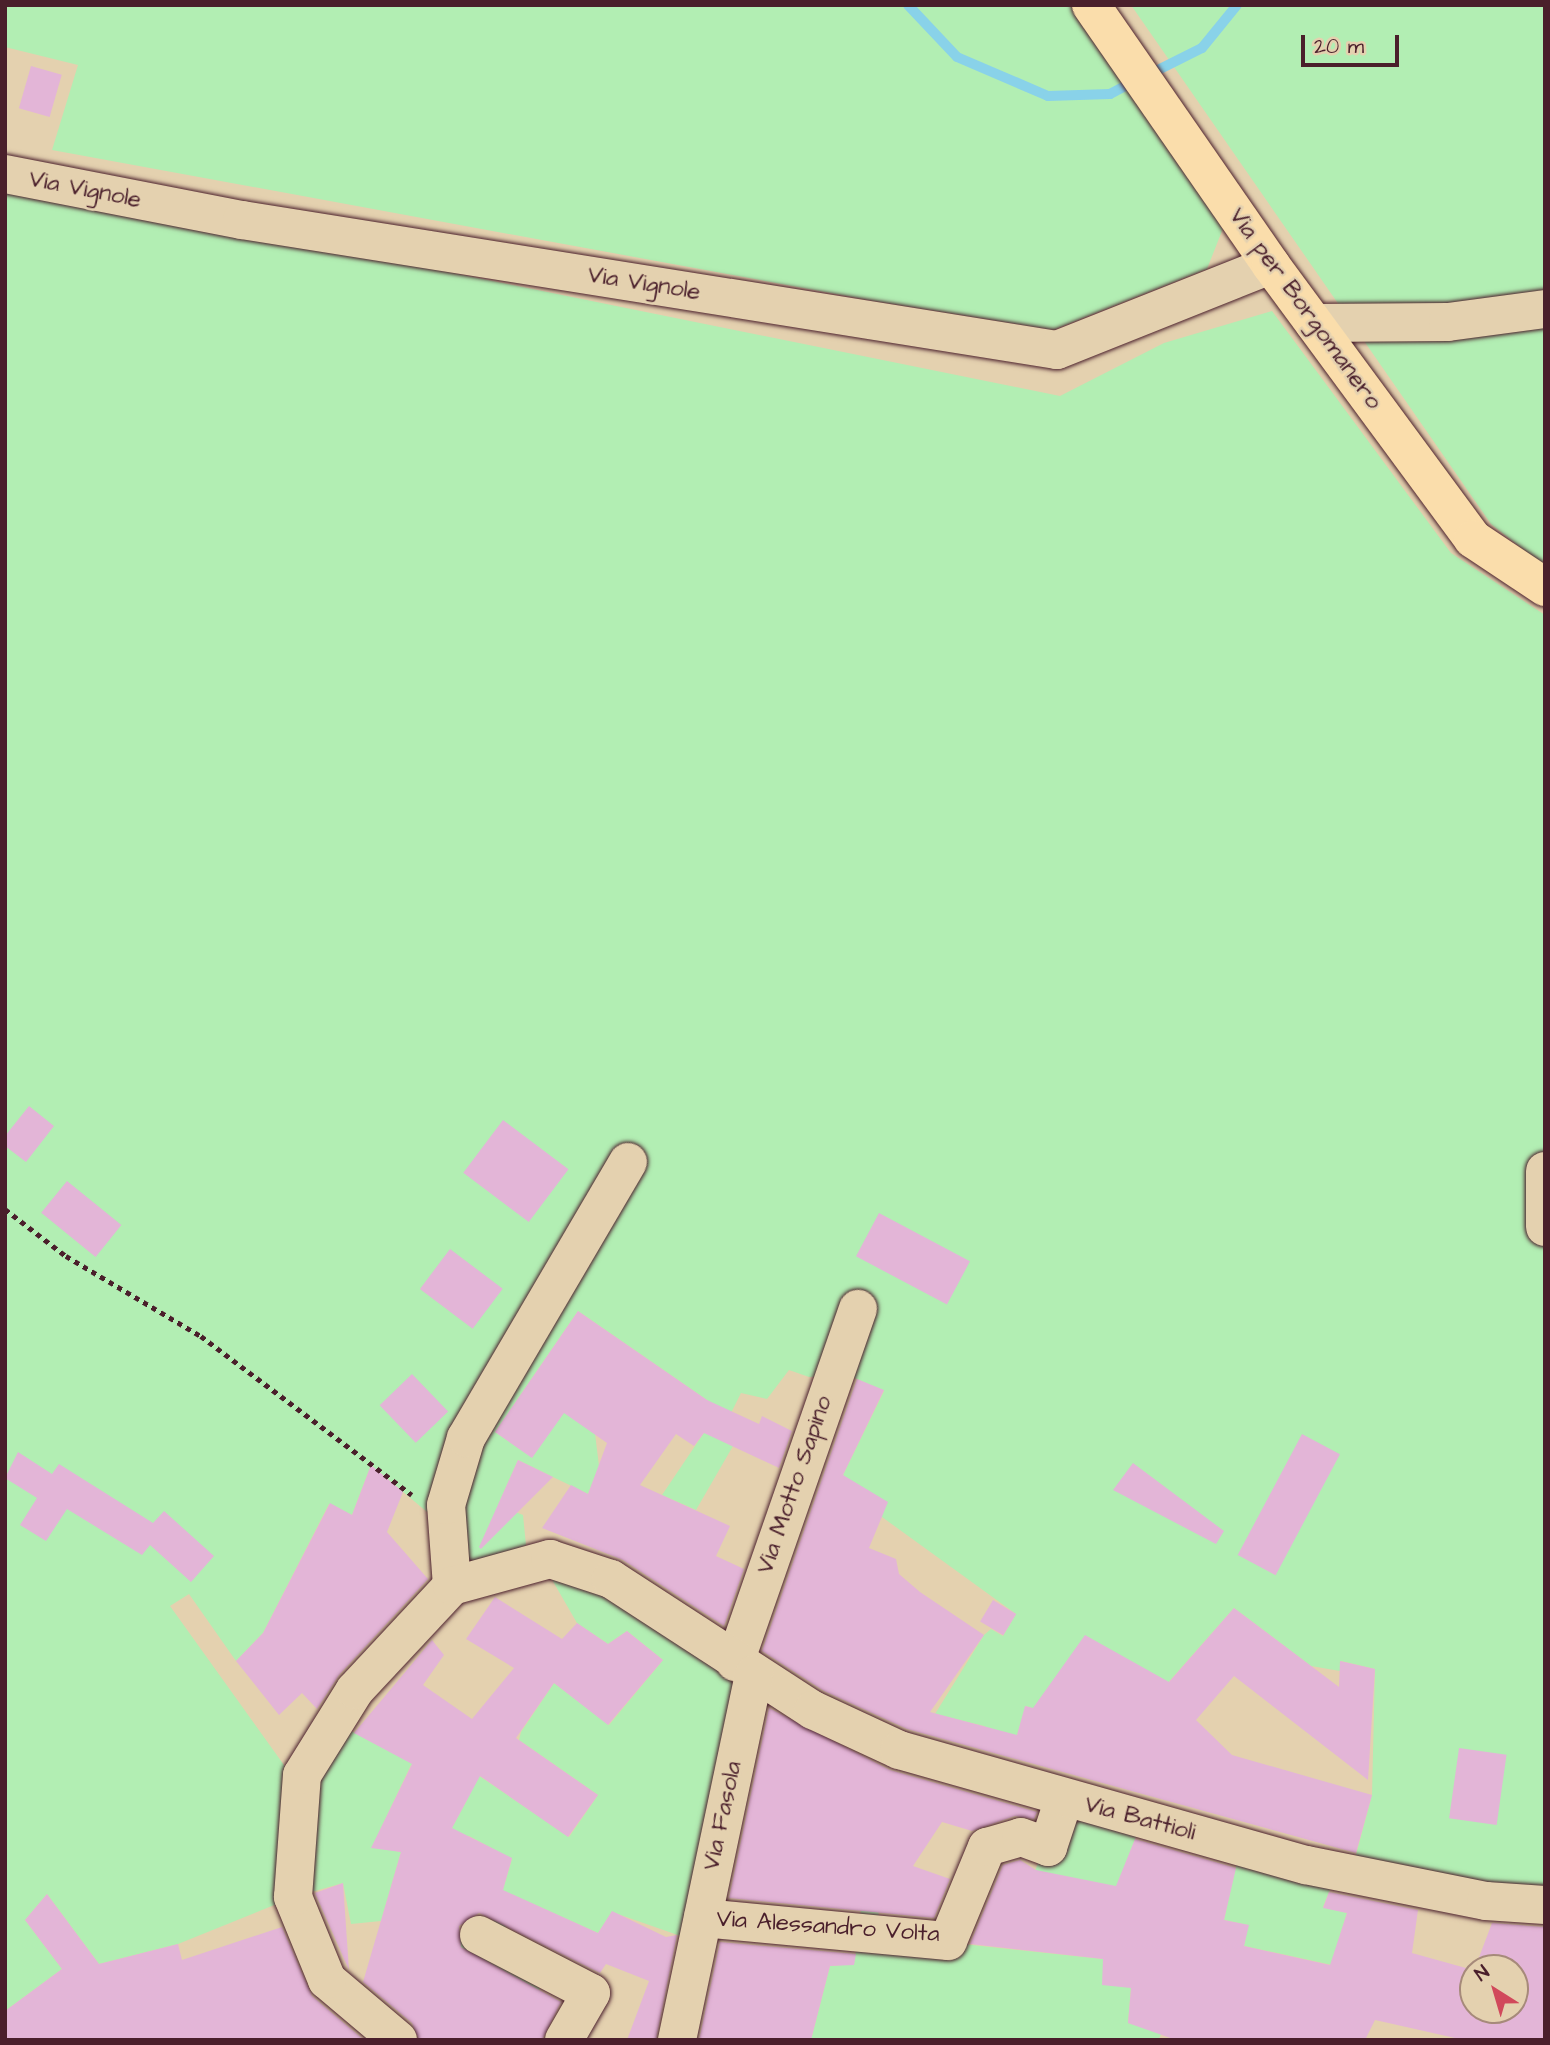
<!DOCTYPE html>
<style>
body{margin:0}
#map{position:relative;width:1550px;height:2045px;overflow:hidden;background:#e4d1af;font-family:"Architects Daughter",sans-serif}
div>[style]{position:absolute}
.green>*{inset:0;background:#b2eeb3}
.stream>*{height:10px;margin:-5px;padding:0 5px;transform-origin:5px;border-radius:5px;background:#89d2e9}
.building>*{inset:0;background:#e3b5d7;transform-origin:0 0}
.path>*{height:4.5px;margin-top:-2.25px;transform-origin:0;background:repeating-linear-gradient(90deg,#4a1f2b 0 5px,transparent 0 10px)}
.roads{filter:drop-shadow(0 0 2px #4a1f2b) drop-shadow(0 0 2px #4a1f2b)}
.minor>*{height:38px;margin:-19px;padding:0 19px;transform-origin:19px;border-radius:19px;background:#e4d1af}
.major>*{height:38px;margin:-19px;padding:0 19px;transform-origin:19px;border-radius:19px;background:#faddab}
span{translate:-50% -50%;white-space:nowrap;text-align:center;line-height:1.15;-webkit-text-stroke:5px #e4d1af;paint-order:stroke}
.street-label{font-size:24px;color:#4a1f2b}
.frame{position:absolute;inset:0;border:7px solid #4a1f2b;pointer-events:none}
.north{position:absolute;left:1459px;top:1954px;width:70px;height:70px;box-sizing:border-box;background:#e4d1af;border:2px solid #a68a7a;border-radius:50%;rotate:323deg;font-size:19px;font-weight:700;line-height:28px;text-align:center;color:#4a1f2b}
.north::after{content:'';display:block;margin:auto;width:24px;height:32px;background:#d1495b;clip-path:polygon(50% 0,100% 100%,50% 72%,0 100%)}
.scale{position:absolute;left:1301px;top:35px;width:98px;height:32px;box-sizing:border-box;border:4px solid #4a1f2b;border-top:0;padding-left:9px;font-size:21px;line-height:24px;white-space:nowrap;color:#4a1f2b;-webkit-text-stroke:5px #e4d1af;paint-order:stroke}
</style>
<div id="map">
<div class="green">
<i style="clip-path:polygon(5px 5px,1074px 5px,1231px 208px,1207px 269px,1053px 330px,874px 301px,52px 150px,78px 65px,5px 47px)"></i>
<i style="clip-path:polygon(1131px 5px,1545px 5px,1545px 567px,1491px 524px)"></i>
<i style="clip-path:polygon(5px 182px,1060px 396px,1164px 343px,1272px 311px,1451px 553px,1545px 615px,1545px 1899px,1354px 1862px,1372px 1795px,1375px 1669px,1341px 1661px,1340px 1671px,1311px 1666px,1234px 1608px,1106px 1753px,1062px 1719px,1026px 1706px,1014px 1745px,984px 1726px,935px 1714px,984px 1635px,991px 1629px,1003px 1636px,1016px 1614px,882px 1517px,843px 1475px,884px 1391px,848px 1375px,809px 1377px,789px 1370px,767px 1399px,741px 1393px,718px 1439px,733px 1446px,696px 1510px,662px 1495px,720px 1409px,578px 1311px,495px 1432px,532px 1457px,588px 1377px,599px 1466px,588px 1494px,518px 1460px,498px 1505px,523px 1515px,526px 1545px,462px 1573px,439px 1522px,371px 1465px,352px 1515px,329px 1504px,263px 1633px,236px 1661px,189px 1594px,170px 1606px,294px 1779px,289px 1899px,178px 1944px,99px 1964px,47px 1894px,25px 1920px,62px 1969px,5px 2011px)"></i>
<i style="clip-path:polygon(547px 1571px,604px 1584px,748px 1677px,692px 1940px,612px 1912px,598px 1933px,522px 1899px,494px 1946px,544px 1982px,531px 2003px,439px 1949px,445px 1934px,466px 1937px,492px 1926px,512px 1859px,469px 1836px,447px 1837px,468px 1798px,411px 1765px,372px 1847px,401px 1852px,381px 1921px,351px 1924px,343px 1883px,308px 1893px,311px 1780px,342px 1726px,381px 1747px,475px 1773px,569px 1837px,598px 1795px,519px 1740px,521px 1732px,554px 1683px,609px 1725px,663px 1660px,627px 1631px,608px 1644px,577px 1623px)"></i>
<i style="clip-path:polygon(1059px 1802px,1141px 1824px,1122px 1873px,1204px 1888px,1019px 1918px)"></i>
<i style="clip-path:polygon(1239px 1853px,1335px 1877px,1323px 1907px,1347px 1913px,1340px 1935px,1350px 1938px,1355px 1970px,1244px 1946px,1248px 1925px,1224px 1920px)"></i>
<i style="clip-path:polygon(861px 1909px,878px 1911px,881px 1925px,963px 1944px,1103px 1959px,1131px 1988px,1128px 2023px,1162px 2033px,1158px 2040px,811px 2040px,830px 1966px,854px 1964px)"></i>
</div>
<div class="stream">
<i style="left:908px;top:5px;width:71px;rotate:46.7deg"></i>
<i style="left:957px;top:57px;width:99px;rotate:23.2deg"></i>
<i style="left:1048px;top:96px;width:62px;rotate:-1.8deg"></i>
<i style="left:1110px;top:94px;width:26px;rotate:-28deg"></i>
<i style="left:1150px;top:74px;width:58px;rotate:-26.6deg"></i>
<i style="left:1202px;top:48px;width:55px;rotate:-50.9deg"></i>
</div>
<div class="building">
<i style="left:31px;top:66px;width:32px;height:44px;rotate:16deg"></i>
<i style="clip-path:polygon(29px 1106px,54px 1126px,26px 1162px,5px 1146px,5px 1136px)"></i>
<i style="left:503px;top:1120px;width:82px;height:66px;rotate:37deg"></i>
<i style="left:67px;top:1181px;width:70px;height:41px;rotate:39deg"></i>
<i style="left:879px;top:1213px;width:103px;height:49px;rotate:28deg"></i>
<i style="left:450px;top:1249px;width:66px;height:50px;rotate:37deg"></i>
<i style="clip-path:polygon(578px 1311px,707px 1400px,759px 1424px,762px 1416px,792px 1431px,779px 1468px,704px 1433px,694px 1446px,676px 1434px,640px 1485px,730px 1526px,716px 1556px,744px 1569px,724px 1626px,623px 1560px,542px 1528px,571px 1485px,588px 1494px,607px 1443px,564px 1413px,532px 1458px,495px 1432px)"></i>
<i style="left:412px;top:1374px;width:52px;height:45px;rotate:46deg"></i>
<i style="clip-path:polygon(857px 1379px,884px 1390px,843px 1475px,888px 1502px,869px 1548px,896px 1559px,899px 1574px,920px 1592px,984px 1635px,930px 1712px,1017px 1735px,1025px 1706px,1033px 1708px,1085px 1635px,1169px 1682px,1234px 1608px,1339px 1687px,1340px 1661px,1375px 1669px,1368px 1780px,1234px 1676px,1196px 1720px,1232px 1755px,1372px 1795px,1356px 1853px,907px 1729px,824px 1691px,762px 1651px)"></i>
<i style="left:1302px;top:1434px;width:43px;height:137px;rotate:28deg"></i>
<i style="clip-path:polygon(18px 1452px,52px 1474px,59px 1464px,153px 1523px,164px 1511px,214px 1556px,191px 1582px,150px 1545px,142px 1555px,67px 1509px,46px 1541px,20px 1525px,37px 1498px,5px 1478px)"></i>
<i style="clip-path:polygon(518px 1460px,553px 1477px,481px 1549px,479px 1547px)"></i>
<i style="clip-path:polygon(1133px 1463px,1224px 1531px,1216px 1544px,1113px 1490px)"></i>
<i style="clip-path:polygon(371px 1465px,403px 1492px,387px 1532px,428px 1579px,339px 1675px,317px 1709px,302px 1693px,279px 1715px,236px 1661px,263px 1633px,330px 1503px,352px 1515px)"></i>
<i style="clip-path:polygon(495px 1597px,562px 1639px,577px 1623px,608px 1644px,627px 1631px,663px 1660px,608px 1725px,554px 1683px,516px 1738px,598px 1795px,568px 1837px,480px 1776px,452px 1828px,512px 1858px,503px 1890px,598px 1933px,612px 1911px,666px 1937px,677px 1935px,656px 2040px,627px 2040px,649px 1981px,606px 1964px,600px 1973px,479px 1913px,459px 1926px,461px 1947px,561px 2002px,542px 2040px,419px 2040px,412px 2023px,363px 1982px,401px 1852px,371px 1848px,412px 1764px,354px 1733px,432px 1640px,444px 1655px,423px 1685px,472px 1719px,514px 1668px,466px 1639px)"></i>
<i style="left:993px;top:1600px;width:27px;height:25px;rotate:31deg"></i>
<i style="clip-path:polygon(769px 1708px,890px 1770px,1037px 1812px,1034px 1819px,1015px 1816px,972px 1831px,942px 1822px,913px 1866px,950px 1879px,934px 1918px,729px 1898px)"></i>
<i style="left:1459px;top:1748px;width:48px;height:71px;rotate:8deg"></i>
<i style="clip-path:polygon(1135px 1839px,1236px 1868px,1224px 1920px,1249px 1925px,1244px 1946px,1330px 1965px,1347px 1913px,1323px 1908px,1329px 1892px,1418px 1910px,1412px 1953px,1473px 1970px,1473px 2010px,1515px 2010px,1515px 1968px,1475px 1968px,1492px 1923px,1545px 1927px,1545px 2040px,1464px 2040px,1375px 2020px,1365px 2040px,1176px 2040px,1128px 2023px,1131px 1988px,1102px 1985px,1103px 1959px,970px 1944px,1003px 1865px,1020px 1860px,1036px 1870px,1116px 1886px)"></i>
<i style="clip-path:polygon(343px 1883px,349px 1970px,315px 1893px)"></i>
<i style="clip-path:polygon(47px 1894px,99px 1964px,178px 1944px,182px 1960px,282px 1927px,312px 1996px,364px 2040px,5px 2040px,5px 2011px,62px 1969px,25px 1920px)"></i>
<i style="clip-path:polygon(720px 1942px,856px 1954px,854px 1965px,830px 1966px,811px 2040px,699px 2040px)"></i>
</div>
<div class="path">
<i style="left:5px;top:1209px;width:77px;rotate:37.6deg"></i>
<i style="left:66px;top:1256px;width:157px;rotate:30.7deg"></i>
<i style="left:201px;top:1336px;width:264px;rotate:37deg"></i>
</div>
<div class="roads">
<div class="minor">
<i style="left:5px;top:174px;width:241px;rotate:11deg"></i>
<i style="left:242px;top:220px;width:825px;rotate:9.06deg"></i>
<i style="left:1057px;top:350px;width:230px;rotate:-21.7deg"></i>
<i style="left:1314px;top:323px;width:134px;rotate:-0.4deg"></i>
<i style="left:1448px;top:322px;width:98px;rotate:-7.6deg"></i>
<i style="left:1545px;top:1171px;width:56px;rotate:90deg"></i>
<i style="left:452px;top:1586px;width:81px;rotate:-94.2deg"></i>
<i style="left:446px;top:1505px;width:70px;rotate:-73.4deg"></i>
<i style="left:466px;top:1438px;width:320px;rotate:-59.6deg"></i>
<i style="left:735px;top:1662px;width:374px;rotate:-70.8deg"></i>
<i style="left:703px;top:1918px;width:246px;rotate:5.4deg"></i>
<i style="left:948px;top:1941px;width:102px;rotate:-67.5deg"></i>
<i style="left:987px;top:1847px;width:35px;rotate:-16deg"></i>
<i style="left:1021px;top:1837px;width:29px;rotate:20deg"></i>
<i style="left:1048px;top:1847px;width:51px;rotate:-71.6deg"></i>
<i style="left:479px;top:1935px;width:126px;rotate:27.4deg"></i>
<i style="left:591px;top:1993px;width:54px;rotate:119.9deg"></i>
<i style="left:398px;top:2040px;width:93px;rotate:-139.8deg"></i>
<i style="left:327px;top:1980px;width:90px;rotate:-112.3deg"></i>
<i style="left:293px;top:1897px;width:122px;rotate:-85.8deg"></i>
<i style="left:302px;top:1775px;width:100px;rotate:-58.1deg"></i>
<i style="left:355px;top:1690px;width:142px;rotate:-47deg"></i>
<i style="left:452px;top:1586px;width:102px;rotate:-15.4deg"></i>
<i style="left:550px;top:1559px;width:64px;rotate:18.2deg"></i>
<i style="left:611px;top:1579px;width:241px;rotate:33deg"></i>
<i style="left:813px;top:1710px;width:95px;rotate:24.9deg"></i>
<i style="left:899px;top:1750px;width:423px;rotate:15.8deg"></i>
<i style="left:1306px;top:1865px;width:184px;rotate:11.3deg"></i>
<i style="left:1486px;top:1901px;width:59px;rotate:3.9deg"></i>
<i style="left:677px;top:2040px;width:374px;rotate:-78.1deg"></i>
</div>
<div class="major">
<i style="left:1091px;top:5px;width:316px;rotate:55.3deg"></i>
<i style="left:1271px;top:265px;width:340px;rotate:53.6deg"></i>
<i style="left:1473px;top:539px;width:87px;rotate:33.7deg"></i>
</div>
</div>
<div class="street-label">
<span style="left:85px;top:190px;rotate:11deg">Via Vignole</span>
<span style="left:644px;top:284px;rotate:9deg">Via Vignole</span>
<span style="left:1305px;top:309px;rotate:54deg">Via per Borgomanero</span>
<span style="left:795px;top:1485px;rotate:-71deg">Via Motto Sapino</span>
<span style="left:723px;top:1816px;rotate:-78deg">Via Fasola</span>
<span style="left:1140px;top:1819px;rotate:15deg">Via Battioli</span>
<span style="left:828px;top:1927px;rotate:4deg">Via Alessandro Volta</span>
</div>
<div class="frame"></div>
<div class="north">N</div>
<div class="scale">20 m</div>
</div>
